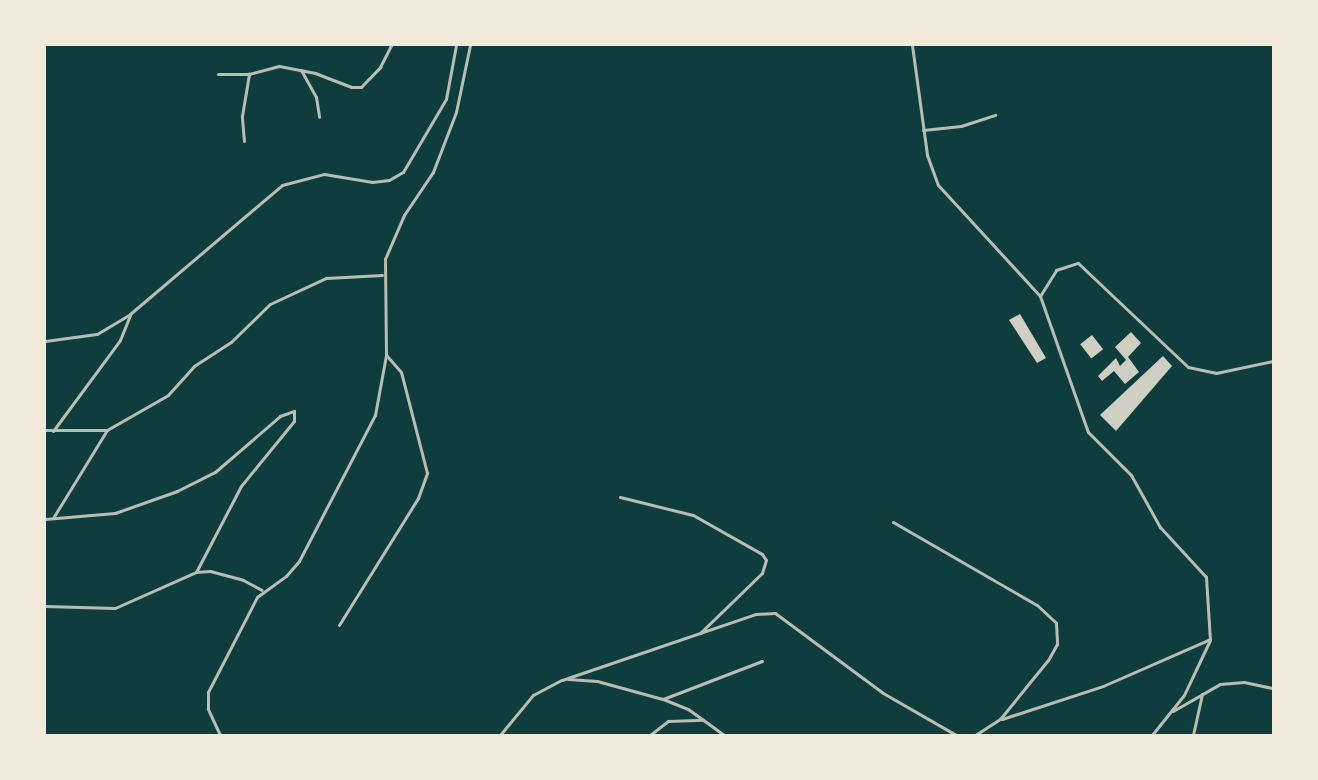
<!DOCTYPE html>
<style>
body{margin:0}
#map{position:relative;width:1318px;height:780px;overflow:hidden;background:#0f3d3e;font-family:"Noto Sans",sans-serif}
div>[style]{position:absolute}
.building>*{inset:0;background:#cfcfc3;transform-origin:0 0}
.minor>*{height:3px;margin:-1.5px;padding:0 1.5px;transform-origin:1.5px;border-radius:1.5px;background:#b8beb3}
span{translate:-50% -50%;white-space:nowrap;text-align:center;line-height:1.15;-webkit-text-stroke:5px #f1e9da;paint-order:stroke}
.frame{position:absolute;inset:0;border:46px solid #f1e9da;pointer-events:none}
</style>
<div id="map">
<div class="building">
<i style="clip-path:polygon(1020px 314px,1046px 358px,1037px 363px,1009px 320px)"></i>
<i style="clip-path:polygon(1131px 332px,1141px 343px,1128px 357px,1139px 372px,1125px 384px,1114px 371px,1102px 381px,1098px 376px,1116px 358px,1120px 366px,1126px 360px,1115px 347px)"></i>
<i style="left:1092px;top:335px;width:18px;height:15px;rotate:52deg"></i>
<i style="clip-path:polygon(1163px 356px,1172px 366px,1116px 431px,1100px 415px)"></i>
</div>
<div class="minor">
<i style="left:912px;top:45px;width:111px;rotate:82.2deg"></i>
<i style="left:927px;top:155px;width:32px;rotate:70deg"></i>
<i style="left:938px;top:185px;width:151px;rotate:47.4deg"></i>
<i style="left:1040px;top:296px;width:144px;rotate:70.6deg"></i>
<i style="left:1088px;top:432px;width:61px;rotate:45deg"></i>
<i style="left:1131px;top:475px;width:60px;rotate:60.9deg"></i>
<i style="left:1160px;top:527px;width:68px;rotate:47.4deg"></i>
<i style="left:1206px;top:577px;width:63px;rotate:86.4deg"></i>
<i style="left:1210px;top:640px;width:61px;rotate:115.3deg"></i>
<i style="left:1184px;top:695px;width:51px;rotate:128.7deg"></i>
<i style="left:301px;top:70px;width:31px;rotate:61deg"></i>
<i style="left:316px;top:97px;width:20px;rotate:81deg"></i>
<i style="left:218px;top:74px;width:31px"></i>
<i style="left:249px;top:74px;width:31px;rotate:-15deg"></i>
<i style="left:279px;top:66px;width:37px;rotate:11deg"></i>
<i style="left:315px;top:73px;width:39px;rotate:21deg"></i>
<i style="left:351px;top:87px;width:10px"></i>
<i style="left:361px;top:87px;width:28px;rotate:-46deg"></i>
<i style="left:380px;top:67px;width:25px;rotate:-63deg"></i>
<i style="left:923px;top:130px;width:38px;rotate:-6deg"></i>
<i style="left:961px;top:126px;width:36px;rotate:-18deg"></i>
<i style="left:244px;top:141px;width:25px;rotate:-95deg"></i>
<i style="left:242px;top:116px;width:43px;rotate:-80.5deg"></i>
<i style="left:1040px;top:296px;width:31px;rotate:-58deg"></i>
<i style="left:1056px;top:270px;width:23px;rotate:-18deg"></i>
<i style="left:1078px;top:263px;width:151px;rotate:43.4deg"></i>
<i style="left:1188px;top:367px;width:29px;rotate:12deg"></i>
<i style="left:1216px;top:373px;width:58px;rotate:-11.9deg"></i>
<i style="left:45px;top:341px;width:52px;rotate:-7.7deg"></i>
<i style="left:97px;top:334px;width:39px;rotate:-31deg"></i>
<i style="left:130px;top:314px;width:199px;rotate:-40.3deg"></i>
<i style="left:282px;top:185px;width:43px;rotate:-14.7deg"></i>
<i style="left:324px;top:174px;width:49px;rotate:9.5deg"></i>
<i style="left:372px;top:182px;width:17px;rotate:-7deg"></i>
<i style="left:389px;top:180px;width:16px;rotate:-30deg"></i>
<i style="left:403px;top:172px;width:85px;rotate:-59.5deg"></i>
<i style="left:446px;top:99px;width:55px;rotate:-79.5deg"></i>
<i style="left:45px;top:430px;width:62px"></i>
<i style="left:107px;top:430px;width:70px;rotate:-29.8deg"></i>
<i style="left:168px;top:395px;width:39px;rotate:-48deg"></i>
<i style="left:194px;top:366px;width:44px;rotate:-33deg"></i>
<i style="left:231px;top:342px;width:54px;rotate:-44.3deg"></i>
<i style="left:270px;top:304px;width:62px;rotate:-24.9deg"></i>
<i style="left:326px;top:278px;width:56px;rotate:-3.1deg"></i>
<i style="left:53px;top:431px;width:113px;rotate:-53.6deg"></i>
<i style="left:120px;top:340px;width:27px;rotate:-68deg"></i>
<i style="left:620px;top:497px;width:75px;rotate:13.9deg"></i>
<i style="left:693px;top:515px;width:79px;rotate:29.5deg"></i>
<i style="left:762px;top:554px;width:7px;rotate:56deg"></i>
<i style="left:766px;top:560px;width:14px;rotate:107deg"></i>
<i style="left:762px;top:573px;width:86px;rotate:135.9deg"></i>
<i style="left:53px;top:518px;width:103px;rotate:-58.5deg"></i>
<i style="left:45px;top:519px;width:70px;rotate:-4.9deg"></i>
<i style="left:115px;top:513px;width:66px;rotate:-19.5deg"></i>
<i style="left:177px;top:491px;width:42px;rotate:-26.6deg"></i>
<i style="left:215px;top:472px;width:86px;rotate:-40.7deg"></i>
<i style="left:280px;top:416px;width:15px;rotate:-20deg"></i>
<i style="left:294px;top:411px;width:10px;rotate:90deg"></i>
<i style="left:294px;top:421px;width:84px;rotate:129.2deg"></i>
<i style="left:241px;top:486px;width:97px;rotate:117.6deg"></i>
<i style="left:893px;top:522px;width:166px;rotate:30deg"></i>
<i style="left:1037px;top:605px;width:26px;rotate:43deg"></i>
<i style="left:1056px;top:623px;width:21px;rotate:87deg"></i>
<i style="left:1057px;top:644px;width:18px;rotate:119deg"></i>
<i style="left:1048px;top:660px;width:76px;rotate:129.1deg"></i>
<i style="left:1000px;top:719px;width:30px;rotate:147deg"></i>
<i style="left:45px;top:606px;width:70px;rotate:1.6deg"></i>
<i style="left:115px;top:608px;width:89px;rotate:-24deg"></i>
<i style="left:196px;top:572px;width:14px;rotate:-4deg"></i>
<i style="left:210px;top:571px;width:34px;rotate:15deg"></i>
<i style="left:243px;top:580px;width:21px;rotate:28deg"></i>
<i style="left:339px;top:625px;width:150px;rotate:-58.1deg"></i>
<i style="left:418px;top:498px;width:27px;rotate:-70deg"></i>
<i style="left:427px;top:473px;width:104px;rotate:-104.4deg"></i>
<i style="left:401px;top:372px;width:23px;rotate:-131deg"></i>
<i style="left:568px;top:679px;width:29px;rotate:4deg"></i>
<i style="left:597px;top:681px;width:68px;rotate:15.3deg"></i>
<i style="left:663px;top:699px;width:27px;rotate:22deg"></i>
<i style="left:688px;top:709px;width:44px;rotate:35.8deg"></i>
<i style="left:562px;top:680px;width:205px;rotate:-18.8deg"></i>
<i style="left:756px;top:614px;width:19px;rotate:-3deg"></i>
<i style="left:775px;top:613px;width:134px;rotate:36.5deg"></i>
<i style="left:883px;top:693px;width:84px;rotate:29.9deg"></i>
<i style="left:663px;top:699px;width:106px;rotate:-21deg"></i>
<i style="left:1173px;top:711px;width:54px;rotate:-29.9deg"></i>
<i style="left:1220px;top:684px;width:24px;rotate:-5deg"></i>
<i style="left:1244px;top:682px;width:30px;rotate:12deg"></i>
<i style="left:1002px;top:719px;width:106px;rotate:-18.1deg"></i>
<i style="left:1103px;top:686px;width:115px;rotate:-23.7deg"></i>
<i style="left:220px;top:735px;width:29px;rotate:-115deg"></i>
<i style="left:208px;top:709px;width:17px;rotate:-90deg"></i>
<i style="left:208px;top:692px;width:107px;rotate:-62.7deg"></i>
<i style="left:257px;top:597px;width:36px;rotate:-36deg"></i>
<i style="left:286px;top:576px;width:20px;rotate:-49deg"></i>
<i style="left:299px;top:561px;width:165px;rotate:-62.5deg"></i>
<i style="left:375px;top:415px;width:61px;rotate:-79.6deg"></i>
<i style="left:386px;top:355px;width:96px;rotate:-90.6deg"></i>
<i style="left:385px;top:259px;width:48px;rotate:-66.6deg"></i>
<i style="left:404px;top:215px;width:52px;rotate:-56deg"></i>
<i style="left:433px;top:172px;width:64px;rotate:-69deg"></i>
<i style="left:456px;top:112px;width:68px;rotate:-78.2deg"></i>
<i style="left:500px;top:735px;width:52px;rotate:-50.5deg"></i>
<i style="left:533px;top:695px;width:32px;rotate:-28deg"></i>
<i style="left:650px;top:735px;width:23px;rotate:-38deg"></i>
<i style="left:668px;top:721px;width:35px;rotate:-2deg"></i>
<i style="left:1193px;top:735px;width:42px;rotate:-77.6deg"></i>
</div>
<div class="frame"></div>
</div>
